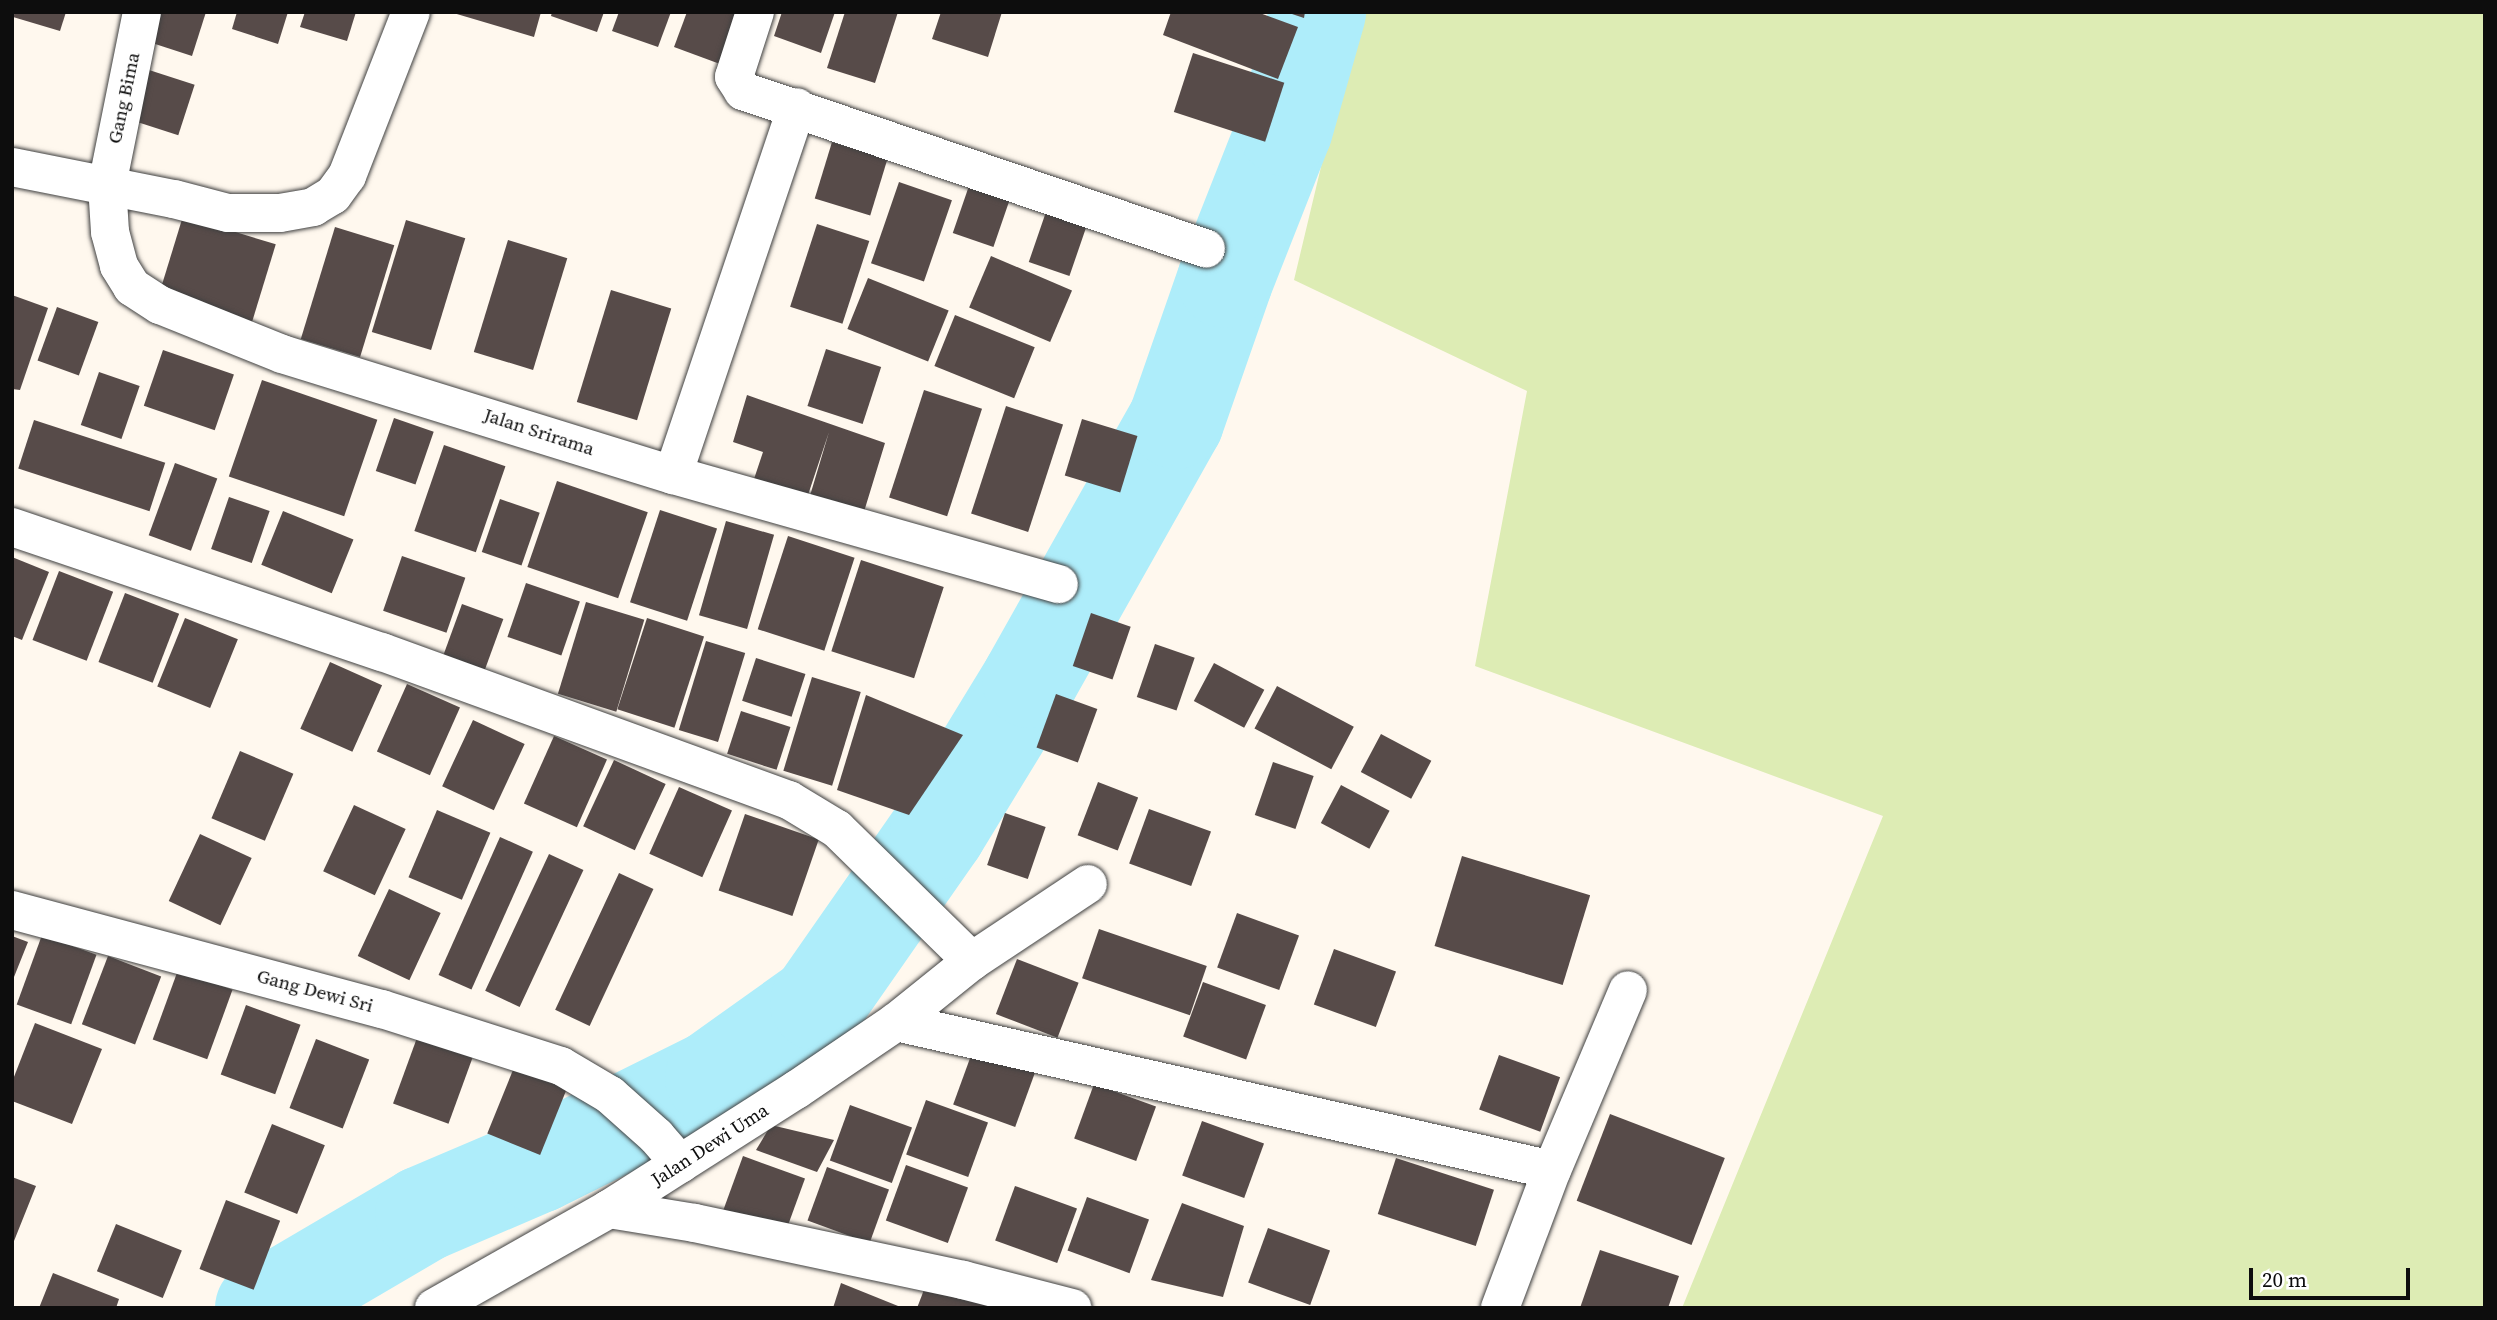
<!DOCTYPE html>
<style>
body{margin:0}
#map{position:relative;width:2497px;height:1320px;overflow:hidden;background:#fff8ee;font-family:"Source Serif 4",serif}
div>[style]{position:absolute}
.green>*{inset:0;background:#ddecb4}
.river>*{height:96px;margin:-48px;padding:0 48px;transform-origin:48px;border-radius:48px;background:#aeedfa}
.building>*{inset:0;background:#574b49;transform-origin:0 0}
.roads{filter:drop-shadow(0 0 2px #404040) drop-shadow(0 0 2px #404040)}
.street>*{height:38px;margin:-19px;padding:0 19px;transform-origin:19px;border-radius:19px;background:#fff}
span{translate:-50% -50%;white-space:nowrap;text-align:center;line-height:1.15;-webkit-text-stroke:7px #fff;paint-order:stroke}
.street-label{font-size:19px;color:#0d0d0d}
.frame{position:absolute;inset:0;border:14px solid #0d0d0d;pointer-events:none}
.scale{position:absolute;left:2249px;top:1268px;width:161px;height:32px;box-sizing:border-box;border:4px solid #0d0d0d;border-top:0;padding-left:9px;font-size:21px;line-height:24px;white-space:nowrap;color:#0d0d0d;-webkit-text-stroke:5px #fff;paint-order:stroke}
</style>
<div id="map">
<div class="green">
<i style="clip-path:polygon(1358px 12px,2485px 12px,2485px 1308px,1682px 1308px,1883px 816px,1475px 666px,1527px 391px,1294px 280px)"></i>
</div>
<div class="river">
<i style="left:263px;top:1308px;width:186px;rotate:-30.4deg"></i>
<i style="left:423px;top:1214px;width:125px;rotate:-23.1deg"></i>
<i style="left:538px;top:1165px;width:195px;rotate:-26.4deg"></i>
<i style="left:713px;top:1078px;width:129px;rotate:-35.5deg"></i>
<i style="left:818px;top:1003px;width:210px;rotate:-55.1deg"></i>
<i style="left:938px;top:831px;width:177px;rotate:-58.6deg"></i>
<i style="left:1030px;top:680px;width:297px;rotate:-60.6deg"></i>
<i style="left:1176px;top:421px;width:149px;rotate:-70.8deg"></i>
<i style="left:1225px;top:280px;width:163px;rotate:-68.5deg"></i>
<i style="left:1285px;top:128px;width:121px;rotate:-74.1deg"></i>
</div>
<div class="building">
<i style="clip-path:polygon(15px 12px,66px 12px,60px 31px,13px 17px)"></i>
<i style="clip-path:polygon(155px 12px,206px 12px,192px 56px,146px 41px)"></i>
<i style="clip-path:polygon(237px 12px,288px 12px,278px 44px,232px 29px)"></i>
<i style="clip-path:polygon(305px 12px,356px 12px,347px 41px,300px 27px)"></i>
<i style="clip-path:polygon(450px 12px,541px 12px,534px 37px)"></i>
<i style="clip-path:polygon(552px 12px,604px 12px,597px 32px,551px 16px)"></i>
<i style="clip-path:polygon(619px 12px,671px 12px,658px 47px,612px 31px)"></i>
<i style="clip-path:polygon(687px 12px,739px 12px,720px 64px,674px 47px)"></i>
<i style="clip-path:polygon(782px 12px,835px 12px,821px 53px,774px 36px)"></i>
<i style="clip-path:polygon(845px 12px,898px 12px,875px 83px,827px 68px)"></i>
<i style="clip-path:polygon(941px 12px,1002px 12px,988px 57px,932px 39px)"></i>
<i style="clip-path:polygon(1171px 12px,1257px 12px,1298px 27px,1278px 79px,1163px 35px)"></i>
<i style="clip-path:polygon(1289px 12px,1305px 12px,1304px 18px,1289px 13px)"></i>
<i style="left:1193px;top:53px;width:96px;height:62px;rotate:18deg"></i>
<i style="left:149px;top:70px;width:48px;height:53px;rotate:18deg"></i>
<i style="left:832px;top:142px;width:58px;height:59px;rotate:17deg"></i>
<i style="left:971px;top:180px;width:43px;height:56px;rotate:19deg"></i>
<i style="left:899px;top:182px;width:56px;height:86px;rotate:19deg"></i>
<i style="left:1047px;top:209px;width:43px;height:56px;rotate:19deg"></i>
<i style="left:183px;top:216px;width:97px;height:83px;rotate:17deg"></i>
<i style="left:406px;top:220px;width:62px;height:117px;rotate:17deg"></i>
<i style="left:817px;top:224px;width:55px;height:87px;rotate:18deg"></i>
<i style="left:335px;top:227px;width:62px;height:117px;rotate:17deg"></i>
<i style="left:508px;top:240px;width:62px;height:117px;rotate:17deg"></i>
<i style="left:991px;top:256px;width:88px;height:56px;rotate:23deg"></i>
<i style="left:868px;top:278px;width:87px;height:55px;rotate:22deg"></i>
<i style="left:611px;top:290px;width:63px;height:117px;rotate:17deg"></i>
<i style="clip-path:polygon(12px 295px,48px 308px,20px 390px,12px 389px)"></i>
<i style="left:57px;top:307px;width:44px;height:57px;rotate:20deg"></i>
<i style="left:955px;top:315px;width:86px;height:55px;rotate:22deg"></i>
<i style="left:826px;top:349px;width:58px;height:60px;rotate:18deg"></i>
<i style="left:163px;top:350px;width:75px;height:59px;rotate:19deg"></i>
<i style="left:99px;top:372px;width:43px;height:56px;rotate:19deg"></i>
<i style="left:262px;top:380px;width:122px;height:102px;rotate:19deg"></i>
<i style="left:924px;top:390px;width:61px;height:113px;rotate:18deg"></i>
<i style="clip-path:polygon(747px 395px,885px 443px,863px 515px,809px 499px,829px 432px,808px 495px,754px 479px,763px 452px,733px 442px)"></i>
<i style="left:1006px;top:406px;width:60px;height:113px;rotate:18deg"></i>
<i style="left:394px;top:418px;width:42px;height:56px;rotate:19deg"></i>
<i style="left:1082px;top:419px;width:58px;height:59px;rotate:17deg"></i>
<i style="left:34px;top:420px;width:138px;height:51px;rotate:18deg"></i>
<i style="left:444px;top:445px;width:65px;height:91px;rotate:19deg"></i>
<i style="left:175px;top:463px;width:45px;height:77px;rotate:20deg"></i>
<i style="left:557px;top:481px;width:96px;height:91px;rotate:19deg"></i>
<i style="left:229px;top:497px;width:43px;height:55px;rotate:19deg"></i>
<i style="left:500px;top:499px;width:42px;height:56px;rotate:19deg"></i>
<i style="left:660px;top:510px;width:60px;height:97px;rotate:18deg"></i>
<i style="left:283px;top:511px;width:76px;height:58px;rotate:22deg"></i>
<i style="left:726px;top:521px;width:50px;height:98px;rotate:16deg"></i>
<i style="left:788px;top:536px;width:70px;height:98px;rotate:18deg"></i>
<i style="left:402px;top:556px;width:67px;height:58px;rotate:19deg"></i>
<i style="clip-path:polygon(12px 557px,49px 572px,22px 640px,12px 636px)"></i>
<i style="left:861px;top:560px;width:87px;height:96px;rotate:18deg"></i>
<i style="left:59px;top:571px;width:58px;height:74px;rotate:21deg"></i>
<i style="left:526px;top:583px;width:57px;height:57px;rotate:19deg"></i>
<i style="left:125px;top:593px;width:58px;height:74px;rotate:21deg"></i>
<i style="left:586px;top:602px;width:61px;height:96px;rotate:17deg"></i>
<i style="left:462px;top:604px;width:44px;height:57px;rotate:20deg"></i>
<i style="left:1091px;top:613px;width:42px;height:56px;rotate:19deg"></i>
<i style="left:185px;top:618px;width:57px;height:74px;rotate:22deg"></i>
<i style="left:647px;top:618px;width:60px;height:96px;rotate:18deg"></i>
<i style="left:706px;top:641px;width:41px;height:93px;rotate:17deg"></i>
<i style="left:1155px;top:644px;width:42px;height:56px;rotate:19deg"></i>
<i style="left:756px;top:658px;width:52px;height:45px;rotate:18deg"></i>
<i style="left:330px;top:662px;width:57px;height:73px;rotate:24deg"></i>
<i style="left:1214px;top:663px;width:57px;height:43px;rotate:28deg"></i>
<i style="left:812px;top:677px;width:51px;height:98px;rotate:17deg"></i>
<i style="left:407px;top:684px;width:58px;height:74px;rotate:24deg"></i>
<i style="left:1277px;top:686px;width:87px;height:48px;rotate:28deg"></i>
<i style="left:1056px;top:694px;width:44px;height:57px;rotate:20deg"></i>
<i style="clip-path:polygon(866px 695px,963px 735px,909px 815px,837px 790px)"></i>
<i style="left:741px;top:711px;width:52px;height:45px;rotate:18deg"></i>
<i style="left:473px;top:720px;width:57px;height:73px;rotate:25deg"></i>
<i style="left:1381px;top:734px;width:57px;height:43px;rotate:28deg"></i>
<i style="left:554px;top:736px;width:58px;height:74px;rotate:24deg"></i>
<i style="left:240px;top:751px;width:58px;height:73px;rotate:23deg"></i>
<i style="left:614px;top:760px;width:57px;height:73px;rotate:25deg"></i>
<i style="left:1273px;top:762px;width:43px;height:56px;rotate:19deg"></i>
<i style="left:1098px;top:782px;width:43px;height:57px;rotate:21deg"></i>
<i style="left:1341px;top:785px;width:55px;height:43px;rotate:28deg"></i>
<i style="left:679px;top:787px;width:58px;height:73px;rotate:24deg"></i>
<i style="left:354px;top:805px;width:57px;height:73px;rotate:25deg"></i>
<i style="left:1149px;top:809px;width:66px;height:58px;rotate:20deg"></i>
<i style="left:437px;top:810px;width:58px;height:73px;rotate:23deg"></i>
<i style="left:1005px;top:813px;width:43px;height:55px;rotate:19deg"></i>
<i style="left:745px;top:814px;width:78px;height:81px;rotate:19deg"></i>
<i style="left:200px;top:834px;width:57px;height:74px;rotate:25deg"></i>
<i style="left:500px;top:837px;width:36px;height:151px;rotate:24deg"></i>
<i style="left:549px;top:854px;width:38px;height:151px;rotate:25deg"></i>
<i style="left:1462px;top:856px;width:134px;height:94px;rotate:17deg"></i>
<i style="left:619px;top:873px;width:38px;height:151px;rotate:25deg"></i>
<i style="left:389px;top:889px;width:57px;height:74px;rotate:25deg"></i>
<i style="left:1237px;top:913px;width:66px;height:58px;rotate:20deg"></i>
<i style="left:1099px;top:929px;width:114px;height:52px;rotate:19deg"></i>
<i style="left:42px;top:935px;width:58px;height:74px;rotate:20deg"></i>
<i style="clip-path:polygon(12px 936px,28px 942px,12px 982px)"></i>
<i style="left:1334px;top:949px;width:66px;height:59px;rotate:20deg"></i>
<i style="left:108px;top:956px;width:57px;height:73px;rotate:21deg"></i>
<i style="left:1017px;top:959px;width:66px;height:59px;rotate:21deg"></i>
<i style="left:178px;top:970px;width:58px;height:74px;rotate:20deg"></i>
<i style="left:1203px;top:982px;width:67px;height:58px;rotate:20deg"></i>
<i style="left:246px;top:1005px;width:58px;height:74px;rotate:20deg"></i>
<i style="clip-path:polygon(35px 1023px,102px 1049px,72px 1124px,12px 1101px,12px 1082px)"></i>
<i style="left:418px;top:1035px;width:59px;height:73px;rotate:20deg"></i>
<i style="left:316px;top:1039px;width:57px;height:74px;rotate:21deg"></i>
<i style="left:973px;top:1050px;width:66px;height:58px;rotate:20deg"></i>
<i style="left:1499px;top:1055px;width:65px;height:58px;rotate:20deg"></i>
<i style="left:515px;top:1065px;width:57px;height:74px;rotate:22deg"></i>
<i style="left:1094px;top:1084px;width:66px;height:58px;rotate:20deg"></i>
<i style="left:926px;top:1100px;width:66px;height:58px;rotate:20deg"></i>
<i style="left:850px;top:1105px;width:66px;height:59px;rotate:20deg"></i>
<i style="left:1610px;top:1114px;width:123px;height:93px;rotate:21deg"></i>
<i style="left:1202px;top:1121px;width:66px;height:58px;rotate:20deg"></i>
<i style="left:272px;top:1124px;width:57px;height:74px;rotate:22deg"></i>
<i style="clip-path:polygon(771px 1125px,834px 1140px,817px 1172px,756px 1150px)"></i>
<i style="left:743px;top:1156px;width:66px;height:58px;rotate:20deg"></i>
<i style="left:1396px;top:1158px;width:103px;height:59px;rotate:18deg"></i>
<i style="left:906px;top:1165px;width:66px;height:59px;rotate:20deg"></i>
<i style="left:827px;top:1167px;width:66px;height:57px;rotate:20deg"></i>
<i style="clip-path:polygon(12px 1177px,36px 1186px,12px 1246px)"></i>
<i style="left:1015px;top:1186px;width:66px;height:58px;rotate:20deg"></i>
<i style="left:1087px;top:1197px;width:66px;height:57px;rotate:20deg"></i>
<i style="left:226px;top:1200px;width:58px;height:74px;rotate:21deg"></i>
<i style="clip-path:polygon(1182px 1203px,1244px 1226px,1223px 1297px,1151px 1280px)"></i>
<i style="left:116px;top:1224px;width:71px;height:51px;rotate:22deg"></i>
<i style="left:1268px;top:1228px;width:66px;height:58px;rotate:20deg"></i>
<i style="clip-path:polygon(1600px 1250px,1679px 1276px,1668px 1308px,1580px 1308px)"></i>
<i style="clip-path:polygon(53px 1273px,119px 1299px,116px 1308px,39px 1308px)"></i>
<i style="clip-path:polygon(927px 1282px,988px 1305px,987px 1308px,917px 1308px)"></i>
<i style="clip-path:polygon(841px 1283px,903px 1308px,833px 1308px)"></i>
</div>
<div class="roads">
<div class="street">
<i style="left:142px;top:12px;width:177px;rotate:101.4deg"></i>
<i style="left:107px;top:185px;width:47px;rotate:86.3deg"></i>
<i style="left:110px;top:232px;width:35px;rotate:75deg"></i>
<i style="left:119px;top:266px;width:25px;rotate:58deg"></i>
<i style="left:132px;top:287px;width:33px;rotate:33deg"></i>
<i style="left:160px;top:305px;width:131px;rotate:21.9deg"></i>
<i style="left:282px;top:354px;width:409px;rotate:17.2deg"></i>
<i style="left:673px;top:475px;width:401px;rotate:15.8deg"></i>
<i style="left:755px;top:12px;width:68px;rotate:107.9deg"></i>
<i style="left:734px;top:77px;width:17px;rotate:57deg"></i>
<i style="left:743px;top:91px;width:489px;rotate:18.8deg"></i>
<i style="left:12px;top:167px;width:165px;rotate:11.2deg"></i>
<i style="left:174px;top:199px;width:56px;rotate:14.5deg"></i>
<i style="left:228px;top:213px;width:52px"></i>
<i style="left:280px;top:213px;width:34px;rotate:-10deg"></i>
<i style="left:313px;top:207px;width:23px;rotate:-31deg"></i>
<i style="left:333px;top:195px;width:24px;rotate:-54deg"></i>
<i style="left:347px;top:176px;width:176px;rotate:-68.7deg"></i>
<i style="left:673px;top:475px;width:388px;rotate:-71.4deg"></i>
<i style="left:12px;top:527px;width:391px;rotate:18.7deg"></i>
<i style="left:382px;top:652px;width:433px;rotate:20deg"></i>
<i style="left:789px;top:800px;width:56px;rotate:31.1deg"></i>
<i style="left:837px;top:829px;width:189px;rotate:44.4deg"></i>
<i style="left:12px;top:910px;width:383px;rotate:15deg"></i>
<i style="left:382px;top:1009px;width:188px;rotate:17.7deg"></i>
<i style="left:561px;top:1066px;width:57px;rotate:30.6deg"></i>
<i style="left:610px;top:1095px;width:62px;rotate:41.7deg"></i>
<i style="left:656px;top:1136px;width:37px;rotate:49deg"></i>
<i style="left:896px;top:1022px;width:672px;rotate:12.71deg"></i>
<i style="left:609px;top:1209px;width:87px;rotate:9.2deg"></i>
<i style="left:695px;top:1223px;width:274px;rotate:12deg"></i>
<i style="left:963px;top:1280px;width:113px;rotate:14.4deg"></i>
<i style="left:434px;top:1308px;width:201px;rotate:-29.5deg"></i>
<i style="left:609px;top:1209px;width:222px;rotate:-32.5deg"></i>
<i style="left:796px;top:1090px;width:121px;rotate:-34.2deg"></i>
<i style="left:896px;top:1022px;width:97px;rotate:-38.8deg"></i>
<i style="left:972px;top:961px;width:139px;rotate:-33.6deg"></i>
<i style="left:1500px;top:1308px;width:147px;rotate:-69.4deg"></i>
<i style="left:1552px;top:1170px;width:195px;rotate:-67.1deg"></i>
</div>
</div>
<div class="street-label">
<span style="left:124px;top:98px;rotate:-78deg">Gang Bima</span>
<span style="left:539px;top:432px;rotate:18deg">Jalan Srirama</span>
<span style="left:315px;top:991px;rotate:15deg">Gang Dewi Sri</span>
<span style="left:710px;top:1145px;rotate:-33deg">Jalan Dewi Uma</span>
</div>
<div class="frame"></div>
<div class="scale">20 m</div>
</div>
